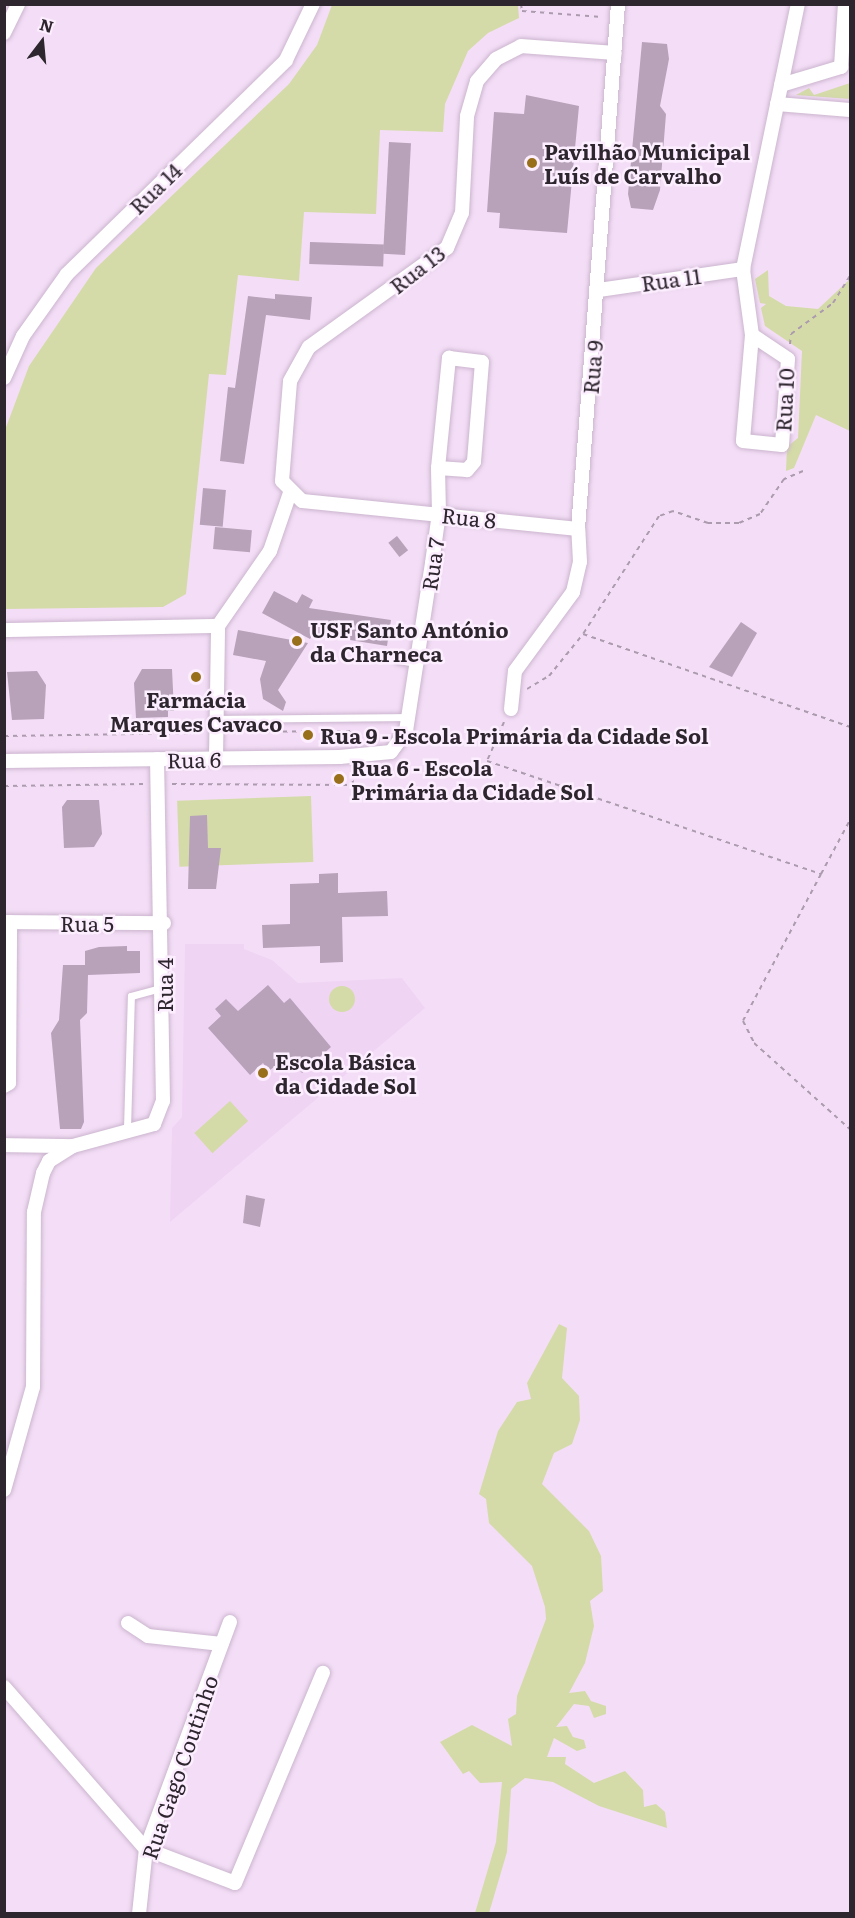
<!DOCTYPE html>
<meta charset="utf-8">
<style>
body{margin:0}
#map{position:relative;width:855px;height:1918px;overflow:hidden;background:#f4def7;font-family:Literata,serif}
div>[style]{position:absolute}
.built>*{inset:0;background:#f0d4f4}
.green>*{inset:0;background:#d4dba8;transform-origin:0 0}
.round{border-radius:50%}
.building>*{inset:0;background:#b7a2ba;transform-origin:0 0}
.path>*{height:2px;margin-top:-1px;transform-origin:0;background:repeating-linear-gradient(90deg,#ac9bae 0 4.5px,transparent 0 9px)}
.roads{filter:drop-shadow(0 0 2px #cbb5ce) drop-shadow(0 0 2px #cbb5ce)}
.lane>*{height:7px;margin:-3.5px;padding:0 3.5px;transform-origin:3.5px;border-radius:3.5px;background:#fff}
.street>*{height:14px;margin:-7px;padding:0 7px;transform-origin:7px;border-radius:7px;background:#fff}
.dots>*{width:16px;height:16px;translate:-50% -50%;box-sizing:border-box;border:3px solid #fceefe;border-radius:50%}
span{translate:-50% -50%;white-space:nowrap;text-align:center;line-height:1.15;-webkit-text-stroke:5px #fceefe;paint-order:stroke}
.poi-label{font-size:21px;color:#2e262f;font-weight:700}
.left{translate:0 -50%;text-align:left}
.street-label{font-size:21px;color:#2e262f}
.frame{position:absolute;inset:0;border:6px solid #2e262f;pointer-events:none}
.north{position:absolute;left:12px;top:12px;width:60px;height:60px;-webkit-text-stroke:4px #fceefe;paint-order:stroke;rotate:16deg;font-size:16px;font-weight:700;line-height:24px;text-align:center;color:#2e262f}
.north::after{content:'';display:block;margin:auto;width:21px;height:27px;background:#2e262f;clip-path:polygon(50% 0,100% 100%,50% 72%,0 100%)}
</style>
<div id="map">
<div class="built">
<i style="clip-path:polygon(185px 944px,244px 944px,244px 949px,272px 960px,298px 983px,402px 978px,425px 1008px,170px 1222px,172px 1128px,182px 1117px)"></i>
</div>
<div class="green">
<i style="clip-path:polygon(332px 5px,518px 5px,519px 18px,488px 33px,468px 51px,445px 104px,443px 132px,380px 130px,376px 214px,304px 212px,299px 281px,238px 275px,226px 375px,209px 374px,186px 594px,163px 607px,5px 609px,5px 430px,29px 366px,96px 268px,289px 84px,317px 45px)"></i>
<i style="clip-path:polygon(850px 83px,850px 99px,796px 95px,809px 88px,814px 95px)"></i>
<i style="clip-path:polygon(768px 270px,769px 296px,786px 306px,818px 309px,850px 279px,850px 431px,816px 415px,794px 468px,786px 471px,787px 447px,798px 438px,802px 351px,765px 326px,761px 308px,766px 304px,760px 303px,755px 279px)"></i>
<i style="left:311px;top:796px;width:66px;height:134px;rotate:88deg"></i>
<i class="round" style="left:329px;top:986px;width:26px;height:26px"></i>
<i style="left:230px;top:1101px;width:27px;height:48px;rotate:48deg"></i>
<i style="clip-path:polygon(559px 1324px,567px 1328px,562px 1378px,579px 1396px,580px 1420px,572px 1444px,554px 1453px,542px 1484px,589px 1531px,601px 1556px,603px 1591px,590px 1601px,594px 1626px,585px 1663px,569px 1693px,585px 1691px,591px 1701px,606px 1706px,606px 1714px,594px 1718px,589px 1706px,574px 1704px,556px 1727px,567px 1726px,573px 1737px,584px 1740px,586px 1748px,577px 1751px,554px 1738px,547px 1757px,566px 1757px,565px 1764px,594px 1783px,625px 1771px,643px 1790px,644px 1807px,656px 1804px,665px 1812px,667px 1828px,599px 1806px,553px 1782px,525px 1778px,511px 1789px,507px 1852px,489px 1913px,475px 1913px,496px 1842px,502px 1782px,480px 1783px,469px 1771px,463px 1774px,440px 1742px,472px 1725px,512px 1746px,508px 1719px,516px 1714px,517px 1696px,546px 1619px,545px 1607px,532px 1566px,489px 1523px,486px 1499px,479px 1494px,498px 1431px,517px 1402px,531px 1399px,527px 1383px)"></i>
</div>
<div class="building">
<i style="clip-path:polygon(642px 42px,667px 44px,669px 59px,660px 106px,666px 114px,660px 190px,653px 210px,631px 208px,628px 194px)"></i>
<i style="clip-path:polygon(526px 95px,579px 106px,567px 233px,499px 228px,500px 213px,487px 212px,494px 112px,524px 114px)"></i>
<i style="left:389px;top:142px;width:22px;height:112px;rotate:3deg"></i>
<i style="left:310px;top:242px;width:74px;height:22px;rotate:2deg"></i>
<i style="clip-path:polygon(275px 294px,312px 297px,310px 320px,266px 315px,244px 464px,220px 461px,228px 387px,235px 388px,248px 296px,275px 299px)"></i>
<i style="left:203px;top:488px;width:23px;height:37px;rotate:5deg"></i>
<i style="left:215px;top:527px;width:37px;height:22px;rotate:5deg"></i>
<i style="left:397px;top:536px;width:18px;height:11px;rotate:52deg"></i>
<i style="clip-path:polygon(274px 591px,297px 603px,302px 594px,313px 600px,309px 608px,391px 620px,387px 646px,313px 634px,310px 639px,262px 613px)"></i>
<i style="clip-path:polygon(741px 622px,757px 633px,732px 677px,709px 667px)"></i>
<i style="clip-path:polygon(238px 630px,308px 643px,278px 690px,286px 702px,283px 711px,263px 699px,260px 679px,266px 661px,233px 655px)"></i>
<i style="clip-path:polygon(142px 669px,172px 669px,174px 711px,168px 711px,168px 717px,136px 718px,134px 683px)"></i>
<i style="clip-path:polygon(37px 671px,46px 685px,44px 719px,12px 720px,7px 672px)"></i>
<i style="clip-path:polygon(67px 800px,99px 800px,102px 834px,94px 847px,64px 848px,62px 807px)"></i>
<i style="clip-path:polygon(207px 815px,208px 848px,221px 848px,216px 889px,188px 889px,190px 816px)"></i>
<i style="clip-path:polygon(338px 873px,338px 893px,387px 891px,388px 916px,342px 917px,343px 962px,320px 963px,320px 946px,263px 948px,262px 925px,290px 924px,290px 884px,319px 883px,319px 874px)"></i>
<i style="clip-path:polygon(127px 946px,127px 951px,140px 951px,140px 973px,88px 975px,87px 1013px,80px 1020px,84px 1122px,81px 1129px,60px 1129px,51px 1033px,59px 1020px,63px 965px,85px 965px,85px 951px,99px 947px)"></i>
<i style="clip-path:polygon(268px 985px,284px 1003px,290px 998px,331px 1047px,302px 1073px,287px 1056px,269px 1071px,263px 1063px,250px 1075px,208px 1028px,221px 1016px,215px 1009px,226px 999px,238px 1011px)"></i>
<i style="clip-path:polygon(246px 1195px,265px 1199px,260px 1227px,243px 1223px)"></i>
</div>
<div class="path">
<i style="left:521px;top:4px;width:7px;rotate:82deg"></i>
<i style="left:522px;top:11px;width:80px;rotate:4.3deg"></i>
<i style="left:790px;top:344px;width:10px;rotate:-84deg"></i>
<i style="left:791px;top:334px;width:52px;rotate:-36.4deg"></i>
<i style="left:833px;top:303px;width:32px;rotate:-58deg"></i>
<i style="left:803px;top:471px;width:21px;rotate:157deg"></i>
<i style="left:784px;top:479px;width:42px;rotate:124.4deg"></i>
<i style="left:760px;top:514px;width:23px;rotate:157deg"></i>
<i style="left:739px;top:523px;width:31px;rotate:180deg"></i>
<i style="left:708px;top:523px;width:37px;rotate:-161deg"></i>
<i style="left:673px;top:511px;width:15px;rotate:160deg"></i>
<i style="left:659px;top:516px;width:140px;rotate:122.8deg"></i>
<i style="left:583px;top:634px;width:283px;rotate:19.2deg"></i>
<i style="left:527px;top:689px;width:26px;rotate:-31deg"></i>
<i style="left:549px;top:676px;width:54px;rotate:-51deg"></i>
<i style="left:504px;top:722px;width:43px;rotate:113.6deg"></i>
<i style="left:487px;top:761px;width:353px;rotate:18.7deg"></i>
<i style="left:821px;top:874px;width:166px;rotate:118deg"></i>
<i style="left:743px;top:1021px;width:25px;rotate:63deg"></i>
<i style="left:754px;top:1043px;width:129px;rotate:41.9deg"></i>
<i style="left:229px;top:732px;width:122px;rotate:-0.5deg"></i>
<i style="left:351px;top:731px;width:12px;rotate:85deg"></i>
<i style="left:4px;top:736px;width:198px;rotate:-0.9deg"></i>
<i style="left:172px;top:784px;width:181px;rotate:0.3deg"></i>
<i style="left:353px;top:785px;width:15px;rotate:-94deg"></i>
<i style="left:4px;top:786px;width:139px;rotate:-0.8deg"></i>
<i style="left:821px;top:874px;width:61px;rotate:-61.8deg"></i>
</div>
<div class="roads">
<div class="lane">
<i style="left:398px;top:660px;width:19px;rotate:9deg"></i>
<i style="left:216px;top:719px;width:192px;rotate:-0.6deg"></i>
<i style="left:127px;top:1128px;width:132px;rotate:-88.3deg"></i>
<i style="left:131px;top:996px;width:31px;rotate:-15deg"></i>
</div>
<div class="street">
<i style="left:4px;top:33px;width:32px;rotate:-64deg"></i>
<i style="left:781px;top:85px;width:63px;rotate:-16.7deg"></i>
<i style="left:841px;top:67px;width:63px;rotate:-86.4deg"></i>
<i style="left:777px;top:104px;width:73px;rotate:4.7deg"></i>
<i style="left:599px;top:290px;width:146px;rotate:-8.3deg"></i>
<i style="left:752px;top:335px;width:106px;rotate:94.9deg"></i>
<i style="left:743px;top:441px;width:39px;rotate:6deg"></i>
<i style="left:782px;top:445px;width:86px;rotate:-86deg"></i>
<i style="left:788px;top:359px;width:43px;rotate:-146.3deg"></i>
<i style="left:752px;top:335px;width:67px;rotate:-97.8deg"></i>
<i style="left:743px;top:269px;width:271px;rotate:-78.3deg"></i>
<i style="left:4px;top:378px;width:46px;rotate:-65.7deg"></i>
<i style="left:23px;top:336px;width:76px;rotate:-54.6deg"></i>
<i style="left:67px;top:274px;width:306px;rotate:-44.3deg"></i>
<i style="left:286px;top:60px;width:62px;rotate:-64.3deg"></i>
<i style="left:578px;top:529px;width:277px;rotate:-174.2deg"></i>
<i style="left:302px;top:501px;width:28px;rotate:-135deg"></i>
<i style="left:282px;top:481px;width:100px;rotate:-85.4deg"></i>
<i style="left:290px;top:381px;width:39px;rotate:-61deg"></i>
<i style="left:309px;top:347px;width:170px;rotate:-35.7deg"></i>
<i style="left:447px;top:248px;width:38px;rotate:-67deg"></i>
<i style="left:462px;top:213px;width:97px;rotate:-87deg"></i>
<i style="left:467px;top:116px;width:36px;rotate:-74deg"></i>
<i style="left:477px;top:81px;width:29px;rotate:-49deg"></i>
<i style="left:496px;top:59px;width:28px;rotate:-27deg"></i>
<i style="left:521px;top:46px;width:94px;rotate:4.3deg"></i>
<i style="left:4px;top:630px;width:214px;rotate:-1.1deg"></i>
<i style="left:511px;top:709px;width:38px;rotate:-84deg"></i>
<i style="left:515px;top:671px;width:98px;rotate:-53.7deg"></i>
<i style="left:573px;top:592px;width:31px;rotate:-77deg"></i>
<i style="left:580px;top:562px;width:33px;rotate:-93deg"></i>
<i style="left:578px;top:529px;width:527px;rotate:-85.64deg"></i>
<i style="left:216px;top:758px;width:132px;rotate:-89.1deg"></i>
<i style="left:218px;top:626px;width:91px;rotate:-55.3deg"></i>
<i style="left:270px;top:551px;width:61px;rotate:-71deg"></i>
<i style="left:4px;top:761px;width:336px;rotate:-0.7deg"></i>
<i style="left:340px;top:757px;width:51px;rotate:-5.6deg"></i>
<i style="left:391px;top:752px;width:26px;rotate:-54deg"></i>
<i style="left:406px;top:731px;width:170px;rotate:-81.2deg"></i>
<i style="left:432px;top:563px;width:50px;rotate:-82deg"></i>
<i style="left:439px;top:513px;width:45px;rotate:-91.3deg"></i>
<i style="left:438px;top:468px;width:111px;rotate:-84.3deg"></i>
<i style="left:449px;top:358px;width:33px;rotate:7deg"></i>
<i style="left:482px;top:362px;width:100px;rotate:94.6deg"></i>
<i style="left:474px;top:462px;width:11px;rotate:131deg"></i>
<i style="left:467px;top:470px;width:29px;rotate:-176deg"></i>
<i style="left:4px;top:922px;width:160px;rotate:0.4deg"></i>
<i style="left:4px;top:1086px;width:6px;rotate:-31deg"></i>
<i style="left:9px;top:1083px;width:161px;rotate:-89.6deg"></i>
<i style="left:4px;top:1145px;width:67px;rotate:0.9deg"></i>
<i style="left:4px;top:1490px;width:107px;rotate:-74.3deg"></i>
<i style="left:33px;top:1387px;width:175px;rotate:-89.7deg"></i>
<i style="left:34px;top:1212px;width:40px;rotate:-77deg"></i>
<i style="left:43px;top:1173px;width:13px;rotate:-63deg"></i>
<i style="left:49px;top:1161px;width:28px;rotate:-32deg"></i>
<i style="left:73px;top:1146px;width:84px;rotate:-15.2deg"></i>
<i style="left:154px;top:1124px;width:25px;rotate:-69deg"></i>
<i style="left:163px;top:1101px;width:342px;rotate:-91deg"></i>
<i style="left:128px;top:1623px;width:24px;rotate:33deg"></i>
<i style="left:148px;top:1636px;width:74px;rotate:6.2deg"></i>
<i style="left:4px;top:1687px;width:215px;rotate:48.8deg"></i>
<i style="left:146px;top:1849px;width:95px;rotate:20.9deg"></i>
<i style="left:235px;top:1883px;width:228px;rotate:-67.3deg"></i>
<i style="left:139px;top:1914px;width:65px;rotate:-83.9deg"></i>
<i style="left:146px;top:1849px;width:242px;rotate:-69.7deg"></i>
</div>
</div>
<div class="dots">
<i style="left:532px;top:163px;background:#986f1b"></i>
<i style="left:297px;top:641px;background:#986f1b"></i>
<i style="left:196px;top:677px;background:#986f1b"></i>
<i style="left:308px;top:735px;background:#986f1b"></i>
<i style="left:339px;top:779px;background:#986f1b"></i>
<i style="left:263px;top:1073px;background:#986f1b"></i>
</div>
<div class="poi-label">
<span class="left" style="left:544px;top:163px">Pavilhão Municipal<br>Luís de Carvalho</span>
<span class="left" style="left:310px;top:641px">USF Santo António<br>da Charneca</span>
<span style="left:196px;top:711px">Farmácia<br>Marques Cavaco</span>
<span class="left" style="left:320px;top:735px">Rua 9 - Escola Primária da Cidade Sol</span>
<span class="left" style="left:351px;top:779px">Rua 6 - Escola<br>Primária da Cidade Sol</span>
<span class="left" style="left:275px;top:1073px">Escola Básica<br>da Cidade Sol</span>
</div>
<div class="street-label">
<span style="left:155px;top:188px;rotate:-44deg">Rua 14</span>
<span style="left:417px;top:269px;rotate:-38deg">Rua 13</span>
<span style="left:671px;top:279px;rotate:-8deg">Rua 11</span>
<span style="left:592px;top:367px;rotate:-85deg">Rua 9</span>
<span style="left:784px;top:400px;rotate:-87deg">Rua 10</span>
<span style="left:469px;top:517px;rotate:6deg">Rua 8</span>
<span style="left:432px;top:564px;rotate:-82deg">Rua 7</span>
<span style="left:194px;top:759px;rotate:-1deg">Rua 6</span>
<span style="left:87px;top:923px">Rua 5</span>
<span style="left:164px;top:985px;rotate:-90deg">Rua 4</span>
<span style="left:179px;top:1767px;rotate:-71deg">Rua Gago Coutinho</span>
</div>
<div class="frame"></div>
<div class="north">N</div>
</div>
